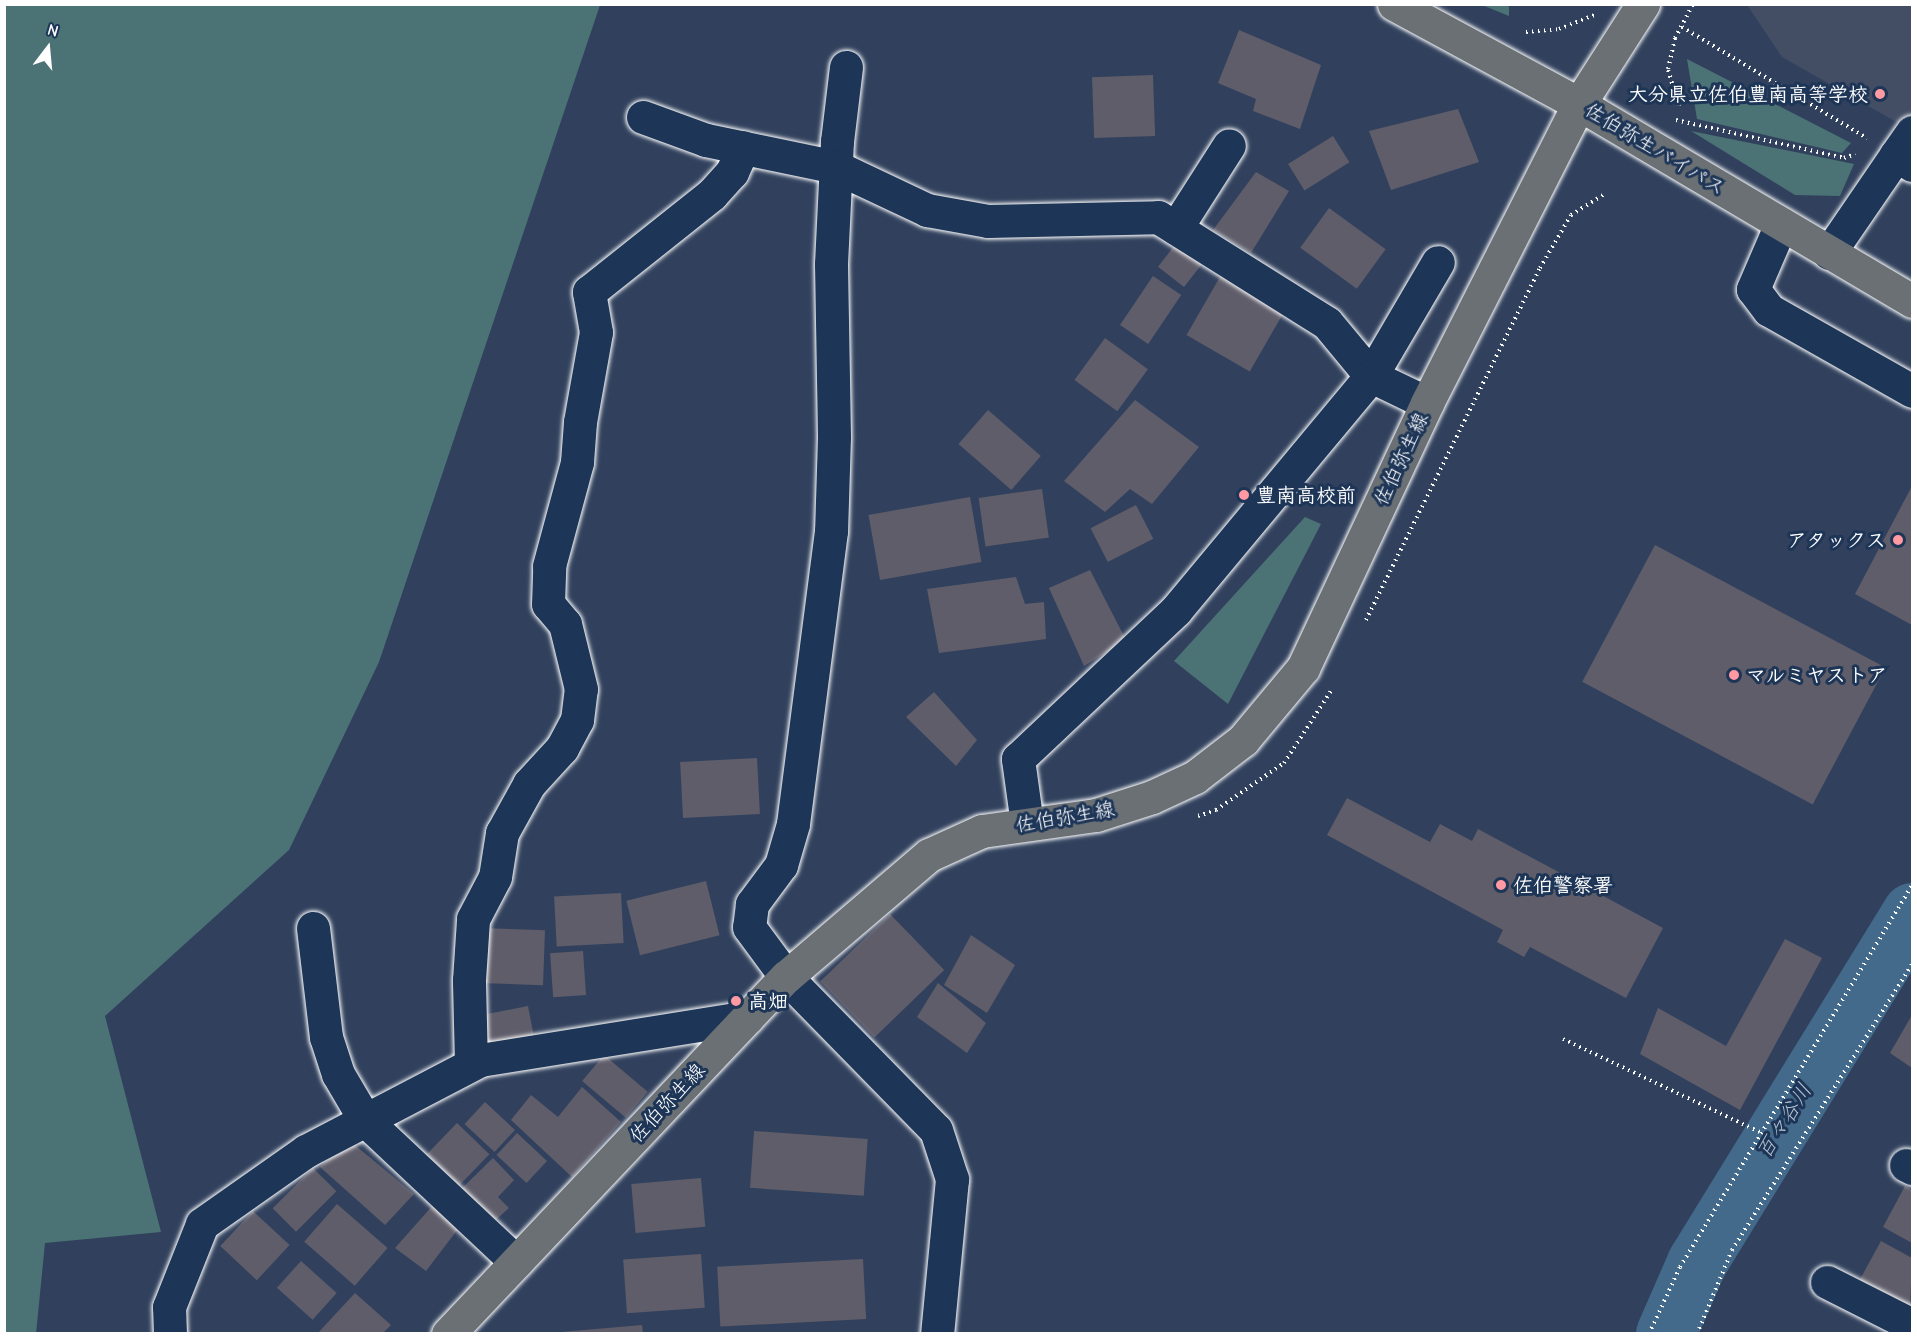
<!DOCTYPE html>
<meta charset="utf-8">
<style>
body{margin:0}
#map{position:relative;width:1917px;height:1338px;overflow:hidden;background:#31415d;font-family:"Comic Neue","Klee One",sans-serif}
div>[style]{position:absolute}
.built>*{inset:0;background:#434d64}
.green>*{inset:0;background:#4b7275}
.river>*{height:60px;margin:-30px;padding:0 30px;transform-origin:30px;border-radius:30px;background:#446a8b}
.building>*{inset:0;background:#5f5d6a;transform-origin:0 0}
.path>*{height:4px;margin-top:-2px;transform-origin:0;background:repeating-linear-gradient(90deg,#fff 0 1.5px,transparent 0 6px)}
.roads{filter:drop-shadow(0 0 2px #fff) drop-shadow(0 0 2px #fff)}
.minor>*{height:33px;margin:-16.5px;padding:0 16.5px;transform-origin:16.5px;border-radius:16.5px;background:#1d3557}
.major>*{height:33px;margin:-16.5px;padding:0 16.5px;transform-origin:16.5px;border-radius:16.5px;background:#6a7074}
.highway>*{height:33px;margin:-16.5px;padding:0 16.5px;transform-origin:16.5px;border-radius:16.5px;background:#6a7074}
.dots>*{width:16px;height:16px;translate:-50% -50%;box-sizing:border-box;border:3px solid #1d3557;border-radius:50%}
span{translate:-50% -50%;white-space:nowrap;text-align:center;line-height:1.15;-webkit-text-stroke:6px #1d3557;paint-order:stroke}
.poi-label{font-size:20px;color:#fff;font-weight:700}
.right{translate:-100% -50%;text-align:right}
.left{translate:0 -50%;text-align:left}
.street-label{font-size:20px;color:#fff}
.water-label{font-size:21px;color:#b4c3d1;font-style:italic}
.frame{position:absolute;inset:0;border:6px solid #fff;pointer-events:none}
.north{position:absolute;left:18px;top:18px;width:60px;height:60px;-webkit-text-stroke:4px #1d3557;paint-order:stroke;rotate:16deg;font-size:16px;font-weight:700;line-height:24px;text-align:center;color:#fff}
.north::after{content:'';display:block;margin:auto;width:21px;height:27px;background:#fff;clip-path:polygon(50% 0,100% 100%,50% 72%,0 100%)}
</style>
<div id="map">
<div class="built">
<i style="clip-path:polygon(1747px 5px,1912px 5px,1912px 131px,1782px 57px)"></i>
</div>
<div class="green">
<i style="clip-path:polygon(5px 4px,600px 5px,379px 662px,289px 850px,105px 1016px,161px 1232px,45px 1243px,36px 1334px,4px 1333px)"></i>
<i style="clip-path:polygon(1482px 5px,1509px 5px,1509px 16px)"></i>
<i style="clip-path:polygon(1687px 59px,1851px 143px,1842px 153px,1697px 119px)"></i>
<i style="clip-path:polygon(1691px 131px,1854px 164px,1840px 196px,1795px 195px)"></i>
<i style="clip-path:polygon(1305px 517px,1321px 524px,1228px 704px,1174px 661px)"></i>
</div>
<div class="river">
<i style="left:1666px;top:1334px;width:77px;rotate:-66.4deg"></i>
<i style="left:1697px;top:1263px;width:411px;rotate:-58.4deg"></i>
</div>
<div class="building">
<i style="clip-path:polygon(1239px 30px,1321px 65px,1300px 129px,1253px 111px,1256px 99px,1218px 83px)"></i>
<i style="left:1153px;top:75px;width:61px;height:61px;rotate:88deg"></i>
<i style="clip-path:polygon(1458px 109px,1479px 162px,1391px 190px,1369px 131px)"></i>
<i style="left:1333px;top:136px;width:31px;height:53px;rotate:58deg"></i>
<i style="clip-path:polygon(1256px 172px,1289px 191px,1251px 253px,1213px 230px)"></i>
<i style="left:1329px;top:208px;width:70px;height:49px;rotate:36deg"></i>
<i style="left:1182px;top:236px;width:33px;height:39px;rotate:38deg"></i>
<i style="left:1224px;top:270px;width:73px;height:75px;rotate:30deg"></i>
<i style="left:1153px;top:276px;width:34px;height:59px;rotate:34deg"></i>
<i style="left:1105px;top:338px;width:53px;height:52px;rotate:36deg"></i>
<i style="clip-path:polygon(1135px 400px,1199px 447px,1152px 504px,1130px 489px,1105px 512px,1064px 481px)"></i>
<i style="left:988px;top:410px;width:70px;height:45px;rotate:41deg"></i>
<i style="clip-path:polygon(1912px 486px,1912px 625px,1855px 594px)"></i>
<i style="left:1042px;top:489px;width:49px;height:64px;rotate:82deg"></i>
<i style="left:970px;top:497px;width:66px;height:103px;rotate:80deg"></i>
<i style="left:1136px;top:505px;width:38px;height:51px;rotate:63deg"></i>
<i style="left:1655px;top:545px;width:261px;height:155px;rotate:28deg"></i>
<i style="clip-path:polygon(1090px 570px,1126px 640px,1084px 666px,1049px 588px)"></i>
<i style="clip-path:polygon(1016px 577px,1025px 604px,1044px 602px,1046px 639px,939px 653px,927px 589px)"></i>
<i style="clip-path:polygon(934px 692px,977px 740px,956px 766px,906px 717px)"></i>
<i style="left:757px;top:758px;width:56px;height:77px;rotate:87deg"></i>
<i style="clip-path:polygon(1347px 798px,1430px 842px,1440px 824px,1472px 841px,1478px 829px,1663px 928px,1626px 998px,1530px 947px,1524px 957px,1497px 942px,1503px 930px,1327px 835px)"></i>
<i style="left:706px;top:881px;width:56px;height:82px;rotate:76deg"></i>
<i style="left:621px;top:893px;width:50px;height:67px;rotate:87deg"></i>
<i style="left:890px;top:914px;width:78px;height:97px;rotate:46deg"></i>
<i style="left:480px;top:928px;width:65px;height:55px;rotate:2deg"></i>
<i style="clip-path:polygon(971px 935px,1015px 965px,987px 1013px,944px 985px)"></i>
<i style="clip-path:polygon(1785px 939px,1822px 958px,1740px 1110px,1640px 1054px,1658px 1008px,1726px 1046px)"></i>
<i style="left:583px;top:951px;width:44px;height:33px;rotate:86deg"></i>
<i style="clip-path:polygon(938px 983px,986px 1023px,967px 1053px,917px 1017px)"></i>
<i style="left:528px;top:1006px;width:41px;height:52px;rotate:79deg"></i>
<i style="clip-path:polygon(1912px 1015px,1912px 1068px,1890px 1053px)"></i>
<i style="left:604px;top:1055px;width:57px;height:34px;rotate:40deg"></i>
<i style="clip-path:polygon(582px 1087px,621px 1122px,572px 1177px,511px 1120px,531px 1095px,558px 1117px)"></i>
<i style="left:485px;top:1102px;width:41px;height:30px;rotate:43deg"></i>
<i style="left:457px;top:1123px;width:45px;height:55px;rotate:44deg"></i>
<i style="left:754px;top:1131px;width:114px;height:57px;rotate:4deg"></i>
<i style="left:517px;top:1133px;width:41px;height:30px;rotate:43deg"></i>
<i style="clip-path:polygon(350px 1141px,414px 1194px,385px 1225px,320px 1167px)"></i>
<i style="clip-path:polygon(493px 1158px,514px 1180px,498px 1197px,509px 1208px,488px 1227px,455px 1195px)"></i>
<i style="left:313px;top:1168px;width:33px;height:57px;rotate:45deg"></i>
<i style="left:701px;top:1178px;width:49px;height:70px;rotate:85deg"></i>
<i style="clip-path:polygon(1905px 1186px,1912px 1190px,1912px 1243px,1883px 1227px)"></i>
<i style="left:337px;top:1204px;width:67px;height:50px;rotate:41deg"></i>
<i style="clip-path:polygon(434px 1204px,458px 1229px,426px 1271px,395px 1248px)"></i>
<i style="left:253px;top:1211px;width:50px;height:48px;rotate:43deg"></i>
<i style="clip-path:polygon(1881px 1241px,1912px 1258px,1910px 1309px,1858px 1283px)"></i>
<i style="left:701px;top:1254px;width:54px;height:78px;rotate:86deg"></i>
<i style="left:863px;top:1259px;width:60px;height:146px;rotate:87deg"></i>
<i style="left:301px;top:1261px;width:48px;height:36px;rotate:42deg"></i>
<i style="clip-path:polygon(355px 1293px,391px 1325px,382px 1334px,317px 1334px)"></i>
<i style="clip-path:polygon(642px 1325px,643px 1334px,561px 1334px,561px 1332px)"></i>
</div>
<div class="path">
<i style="left:1682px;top:27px;width:216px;rotate:31deg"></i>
<i style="left:1526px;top:32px;width:33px;rotate:-5deg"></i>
<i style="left:1559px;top:29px;width:41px;rotate:-21.5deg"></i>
<i style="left:1679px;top:106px;width:39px;rotate:-107deg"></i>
<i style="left:1668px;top:69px;width:32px;rotate:-77deg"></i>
<i style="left:1675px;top:38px;width:38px;rotate:-62deg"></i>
<i style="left:1676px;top:120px;width:172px;rotate:12.7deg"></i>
<i style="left:1844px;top:158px;width:12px;rotate:-20deg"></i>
<i style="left:1366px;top:620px;width:393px;rotate:-63.7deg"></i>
<i style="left:1540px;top:268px;width:61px;rotate:-59.7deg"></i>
<i style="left:1571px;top:215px;width:38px;rotate:-32deg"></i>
<i style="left:1198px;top:816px;width:19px;rotate:-18deg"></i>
<i style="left:1216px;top:810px;width:83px;rotate:-34.7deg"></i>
<i style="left:1284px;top:763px;width:86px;rotate:-56.9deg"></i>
<i style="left:1563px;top:1039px;width:220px;rotate:25.3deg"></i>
<i style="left:1649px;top:1334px;width:74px;rotate:-65.2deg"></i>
<i style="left:1680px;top:1267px;width:446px;rotate:-58.7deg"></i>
<i style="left:1697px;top:1334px;width:91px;rotate:-67.4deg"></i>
<i style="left:1732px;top:1250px;width:338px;rotate:-57.8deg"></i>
</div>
<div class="roads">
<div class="minor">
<i style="left:846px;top:67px;width:75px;rotate:96.9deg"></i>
<i style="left:837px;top:141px;width:123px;rotate:92.8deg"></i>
<i style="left:831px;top:264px;width:173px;rotate:89deg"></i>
<i style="left:834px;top:437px;width:94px;rotate:91.8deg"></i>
<i style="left:831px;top:531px;width:295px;rotate:97.4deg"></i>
<i style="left:793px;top:824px;width:43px;rotate:106.3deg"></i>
<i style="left:781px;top:865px;width:49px;rotate:126.6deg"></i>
<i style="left:752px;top:904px;width:23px;rotate:97deg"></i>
<i style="left:749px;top:927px;width:62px;rotate:53.5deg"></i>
<i style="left:786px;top:977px;width:214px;rotate:45.6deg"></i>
<i style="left:936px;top:1130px;width:52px;rotate:71.9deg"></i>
<i style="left:952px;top:1179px;width:156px;rotate:95.5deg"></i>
<i style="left:643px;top:117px;width:67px;rotate:20.1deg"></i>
<i style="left:706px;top:140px;width:133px;rotate:11.7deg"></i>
<i style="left:836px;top:167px;width:101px;rotate:25.3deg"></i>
<i style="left:927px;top:210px;width:62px;rotate:10.2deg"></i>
<i style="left:988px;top:221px;width:170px;rotate:-1.3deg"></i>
<i style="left:1158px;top:217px;width:199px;rotate:32.1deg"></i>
<i style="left:1327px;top:323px;width:69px;rotate:50.3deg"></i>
<i style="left:1371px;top:376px;width:132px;rotate:-59.6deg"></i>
<i style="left:1896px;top:155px;width:28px;rotate:-55deg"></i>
<i style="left:1781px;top:224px;width:71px;rotate:113.3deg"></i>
<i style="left:1753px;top:289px;width:26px;rotate:53deg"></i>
<i style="left:1769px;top:310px;width:164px;rotate:29.5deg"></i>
<i style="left:1176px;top:228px;width:98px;rotate:-57.4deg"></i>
<i style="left:1829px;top:253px;width:119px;rotate:-55.6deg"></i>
<i style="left:1896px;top:155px;width:19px;rotate:32deg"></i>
<i style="left:1027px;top:824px;width:66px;rotate:-97.9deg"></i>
<i style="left:1018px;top:759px;width:217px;rotate:-43.3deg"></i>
<i style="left:1176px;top:610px;width:305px;rotate:-50.2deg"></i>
<i style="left:1371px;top:376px;width:62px;rotate:25.7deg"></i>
<i style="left:313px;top:928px;width:110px;rotate:83.2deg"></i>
<i style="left:326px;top:1037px;width:39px;rotate:72deg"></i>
<i style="left:338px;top:1074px;width:53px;rotate:59.6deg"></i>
<i style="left:365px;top:1120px;width:207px;rotate:43.2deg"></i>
<i style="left:471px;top:1064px;width:84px;rotate:-91.4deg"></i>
<i style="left:469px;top:980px;width:61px;rotate:-86.2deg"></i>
<i style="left:473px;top:919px;width:47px;rotate:-62.4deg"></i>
<i style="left:495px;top:877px;width:45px;rotate:-81deg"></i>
<i style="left:502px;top:833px;width:56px;rotate:-61.1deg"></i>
<i style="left:529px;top:784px;width:49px;rotate:-47.5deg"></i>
<i style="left:562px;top:748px;width:32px;rotate:-62deg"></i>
<i style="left:577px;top:720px;width:31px;rotate:-83deg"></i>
<i style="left:581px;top:689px;width:67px;rotate:-103.8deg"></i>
<i style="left:565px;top:624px;width:26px;rotate:-130deg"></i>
<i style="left:548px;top:604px;width:38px;rotate:-88deg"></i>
<i style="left:549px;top:566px;width:108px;rotate:-74.9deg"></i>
<i style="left:577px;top:462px;width:40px;rotate:-85.7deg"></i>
<i style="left:580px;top:422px;width:91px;rotate:-79.9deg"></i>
<i style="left:596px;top:332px;width:41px;rotate:-99.9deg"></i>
<i style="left:589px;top:292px;width:157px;rotate:-38.5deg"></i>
<i style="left:712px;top:194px;width:30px;rotate:-48deg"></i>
<i style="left:732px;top:172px;width:27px;rotate:-66deg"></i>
<i style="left:1906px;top:1165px;width:7px;rotate:27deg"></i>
<i style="left:1827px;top:1282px;width:95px;rotate:26.8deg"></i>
<i style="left:170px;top:1334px;width:27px;rotate:-92deg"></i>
<i style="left:169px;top:1307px;width:89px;rotate:-68.3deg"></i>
<i style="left:202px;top:1224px;width:127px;rotate:-35.1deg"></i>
<i style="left:306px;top:1151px;width:196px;rotate:-27.6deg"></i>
<i style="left:480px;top:1060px;width:271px;rotate:-9.1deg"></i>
</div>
<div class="major">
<i style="left:448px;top:1334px;width:492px;rotate:-46.6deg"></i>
<i style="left:786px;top:977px;width:188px;rotate:-40.5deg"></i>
<i style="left:929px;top:855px;width:58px;rotate:-24.4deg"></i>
<i style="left:982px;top:831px;width:115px;rotate:-8deg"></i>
<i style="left:1096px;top:815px;width:59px;rotate:-17.8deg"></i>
<i style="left:1152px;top:797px;width:47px;rotate:-24.9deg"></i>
<i style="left:1195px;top:777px;width:61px;rotate:-37.6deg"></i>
<i style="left:1243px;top:740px;width:94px;rotate:-50.2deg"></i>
<i style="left:1303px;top:668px;width:293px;rotate:-64.9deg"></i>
<i style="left:1427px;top:403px;width:335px;rotate:-63.1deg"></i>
<i style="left:1579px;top:104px;width:119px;rotate:-57.4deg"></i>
</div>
<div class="highway">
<i style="left:1394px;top:4px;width:210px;rotate:28.4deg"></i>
<i style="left:1579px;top:104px;width:387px;rotate:30.6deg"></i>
</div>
</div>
<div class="dots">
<i style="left:1880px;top:94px;background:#ff9aa2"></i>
<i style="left:1244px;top:495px;background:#ff9aa2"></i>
<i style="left:1898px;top:540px;background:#ff9aa2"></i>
<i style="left:1734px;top:675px;background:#ff9aa2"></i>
<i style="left:1501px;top:885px;background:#ff9aa2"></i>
<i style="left:736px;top:1001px;background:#ff9aa2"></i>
</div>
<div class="poi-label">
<span class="right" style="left:1868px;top:94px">大分県立佐伯豊南高等学校</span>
<span class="left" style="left:1256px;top:495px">豊南高校前</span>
<span class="right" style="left:1886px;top:540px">アタックス</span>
<span class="left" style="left:1746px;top:675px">マルミヤストア</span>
<span class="left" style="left:1513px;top:885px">佐伯警察署</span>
<span class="left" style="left:748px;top:1001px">高畑</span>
</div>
<div class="street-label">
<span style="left:1655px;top:149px;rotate:31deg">佐伯弥生バイパス</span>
<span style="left:1401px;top:459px;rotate:-65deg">佐伯弥生線</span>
<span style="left:1065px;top:817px;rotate:-10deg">佐伯弥生線</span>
<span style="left:667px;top:1103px;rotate:-47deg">佐伯弥生線</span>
</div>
<div class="water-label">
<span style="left:1784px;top:1121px;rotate:-58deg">百々谷川</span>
</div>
<div class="frame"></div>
<div class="north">N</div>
</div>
